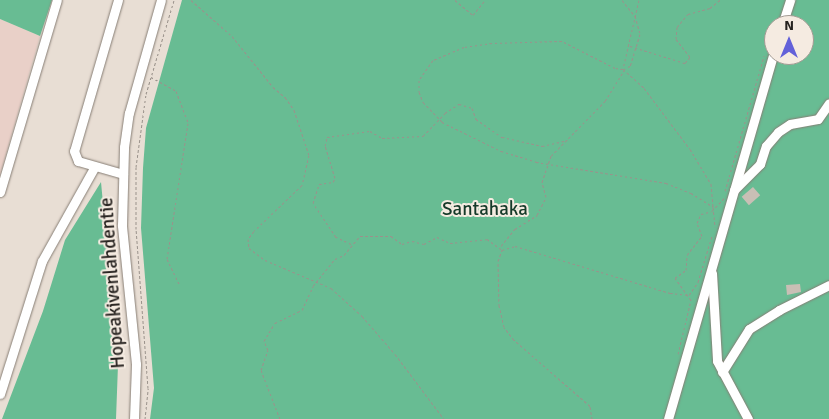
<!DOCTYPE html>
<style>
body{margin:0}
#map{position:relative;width:829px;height:419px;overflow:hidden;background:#e8ded4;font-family:Signika,sans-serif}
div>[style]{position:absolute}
.industrial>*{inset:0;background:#e9d0c8}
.forest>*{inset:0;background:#68bc93}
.building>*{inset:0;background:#c9bfb5;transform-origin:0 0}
.path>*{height:1px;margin-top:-0.5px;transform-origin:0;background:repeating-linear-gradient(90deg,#9a928b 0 2.5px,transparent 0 5px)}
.roads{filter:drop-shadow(0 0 1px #877e75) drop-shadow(0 0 1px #877e75)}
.minor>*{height:9px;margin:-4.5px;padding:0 4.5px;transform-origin:4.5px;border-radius:4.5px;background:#fff}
span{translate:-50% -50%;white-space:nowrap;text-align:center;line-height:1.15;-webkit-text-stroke:4px #f5ebe1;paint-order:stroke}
.park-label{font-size:19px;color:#153a29}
.street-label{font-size:19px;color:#26221f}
.north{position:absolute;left:764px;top:15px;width:50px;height:50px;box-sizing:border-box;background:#f5ebe1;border:1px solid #a29b93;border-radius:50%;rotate:0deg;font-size:14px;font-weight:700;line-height:20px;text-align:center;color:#26221f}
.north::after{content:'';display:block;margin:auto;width:18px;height:22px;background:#6361d9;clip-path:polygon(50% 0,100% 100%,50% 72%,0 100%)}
</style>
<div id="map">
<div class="industrial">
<i style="clip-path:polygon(0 19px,40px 36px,0 175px)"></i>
</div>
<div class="forest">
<i style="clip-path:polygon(0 0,52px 0,40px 36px,0 19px)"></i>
<i style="clip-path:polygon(evenodd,182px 0,829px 0,829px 419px,150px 419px,154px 388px,141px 228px,143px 168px,146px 128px,182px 0,774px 25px,804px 25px,804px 55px,774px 55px,774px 25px)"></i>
<i style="clip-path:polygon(101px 182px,118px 365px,116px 419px,2px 419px,43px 311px,65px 240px)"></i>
</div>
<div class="building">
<i style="left:753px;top:187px;width:11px;height:15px;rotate:49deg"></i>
<i style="clip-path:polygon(800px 284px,801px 292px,787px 295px,786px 285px)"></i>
</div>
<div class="path">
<i style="left:191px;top:0;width:55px;rotate:41.3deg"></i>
<i style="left:232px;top:36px;width:65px;rotate:51.2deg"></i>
<i style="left:273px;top:87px;width:16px;rotate:40deg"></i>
<i style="left:285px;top:97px;width:16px;rotate:55deg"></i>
<i style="left:294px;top:110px;width:47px;rotate:71.6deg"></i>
<i style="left:309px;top:155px;width:31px;rotate:103deg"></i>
<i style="left:302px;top:185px;width:66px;rotate:136.2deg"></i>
<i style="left:254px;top:231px;width:10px;rotate:127deg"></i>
<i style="left:248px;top:239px;width:9px;rotate:84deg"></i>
<i style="left:249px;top:248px;width:20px;rotate:37deg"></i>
<i style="left:265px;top:260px;width:72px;rotate:23deg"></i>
<i style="left:331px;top:288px;width:42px;rotate:42.1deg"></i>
<i style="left:362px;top:316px;width:50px;rotate:49deg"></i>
<i style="left:395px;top:354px;width:81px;rotate:53deg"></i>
<i style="left:455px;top:0;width:23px;rotate:40deg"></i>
<i style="left:473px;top:15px;width:19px;rotate:-51deg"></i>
<i style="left:622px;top:0;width:21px;rotate:51deg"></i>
<i style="left:635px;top:16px;width:19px;rotate:74deg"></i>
<i style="left:640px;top:34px;width:34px;rotate:107deg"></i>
<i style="left:630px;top:66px;width:7px;rotate:153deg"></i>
<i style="left:639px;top:0;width:71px;rotate:103.1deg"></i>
<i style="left:623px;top:69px;width:8px;rotate:-173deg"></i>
<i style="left:615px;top:68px;width:59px;rotate:-153deg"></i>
<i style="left:562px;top:41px;width:70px;rotate:178.4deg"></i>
<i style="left:492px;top:43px;width:28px;rotate:172deg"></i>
<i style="left:464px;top:47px;width:34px;rotate:157deg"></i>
<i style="left:433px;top:60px;width:24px;rotate:125deg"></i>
<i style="left:419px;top:80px;width:12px;rotate:90deg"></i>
<i style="left:419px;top:92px;width:11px;rotate:68deg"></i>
<i style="left:423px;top:102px;width:28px;rotate:46deg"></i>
<i style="left:442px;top:122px;width:66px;rotate:26.2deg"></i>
<i style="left:501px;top:151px;width:37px;rotate:17deg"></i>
<i style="left:536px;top:162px;width:132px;rotate:9.2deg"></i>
<i style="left:666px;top:183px;width:27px;rotate:22deg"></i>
<i style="left:691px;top:193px;width:26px;rotate:32deg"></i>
<i style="left:713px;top:207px;width:20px;rotate:84deg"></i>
<i style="left:630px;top:46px;width:58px;rotate:17.2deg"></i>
<i style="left:685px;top:63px;width:8px;rotate:-50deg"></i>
<i style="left:690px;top:57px;width:23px;rotate:-128deg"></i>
<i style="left:676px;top:39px;width:12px;rotate:-85deg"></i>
<i style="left:677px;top:27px;width:17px;rotate:-50deg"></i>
<i style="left:688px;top:14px;width:23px;rotate:-15deg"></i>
<i style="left:710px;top:8px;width:13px;rotate:-39deg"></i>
<i style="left:768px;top:47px;width:19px;rotate:-72deg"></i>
<i style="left:623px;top:69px;width:28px;rotate:42deg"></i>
<i style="left:644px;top:88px;width:76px;rotate:53deg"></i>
<i style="left:690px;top:149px;width:41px;rotate:59deg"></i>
<i style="left:711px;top:184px;width:23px;rotate:85deg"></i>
<i style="left:151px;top:77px;width:29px;rotate:29deg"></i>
<i style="left:176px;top:91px;width:34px;rotate:69deg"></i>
<i style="left:188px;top:123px;width:138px;rotate:98.8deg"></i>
<i style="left:167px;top:259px;width:28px;rotate:64deg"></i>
<i style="left:725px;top:191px;width:141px;rotate:-73.9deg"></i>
<i style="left:351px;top:244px;width:17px;rotate:-155deg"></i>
<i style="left:336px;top:237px;width:41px;rotate:-124.1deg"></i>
<i style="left:313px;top:203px;width:20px;rotate:-72deg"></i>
<i style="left:319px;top:184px;width:14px;rotate:-8deg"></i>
<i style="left:333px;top:182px;width:4px;rotate:-63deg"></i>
<i style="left:335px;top:178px;width:34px;rotate:-107deg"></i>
<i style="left:325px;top:146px;width:9px;rotate:-77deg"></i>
<i style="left:327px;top:137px;width:43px;rotate:-7.9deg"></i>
<i style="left:370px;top:131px;width:14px;rotate:30deg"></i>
<i style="left:382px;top:138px;width:41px;rotate:-2.8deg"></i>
<i style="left:423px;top:136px;width:32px;rotate:-46deg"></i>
<i style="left:445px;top:113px;width:17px;rotate:-33deg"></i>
<i style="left:459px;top:104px;width:14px;rotate:17deg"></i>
<i style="left:472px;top:108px;width:12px;rotate:70deg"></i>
<i style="left:476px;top:119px;width:32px;rotate:35deg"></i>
<i style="left:502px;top:137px;width:41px;rotate:12.7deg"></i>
<i style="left:542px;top:146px;width:26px;rotate:-13deg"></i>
<i style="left:501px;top:246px;width:22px;rotate:-51deg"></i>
<i style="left:515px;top:229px;width:26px;rotate:-32deg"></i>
<i style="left:537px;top:215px;width:20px;rotate:-63deg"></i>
<i style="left:546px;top:197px;width:16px;rotate:-105deg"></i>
<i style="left:542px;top:182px;width:28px;rotate:-71deg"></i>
<i style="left:551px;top:156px;width:77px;rotate:-45.5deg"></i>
<i style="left:605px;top:101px;width:36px;rotate:-58deg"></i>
<i style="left:678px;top:354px;width:56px;rotate:-76.5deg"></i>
<i style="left:691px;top:300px;width:27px;rotate:-126deg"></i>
<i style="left:675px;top:278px;width:14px;rotate:-36deg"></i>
<i style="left:686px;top:270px;width:15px;rotate:-86deg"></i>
<i style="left:687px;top:255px;width:24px;rotate:-52deg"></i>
<i style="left:702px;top:236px;width:14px;rotate:-111deg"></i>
<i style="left:697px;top:223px;width:10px;rotate:-66deg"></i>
<i style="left:701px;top:214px;width:11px;rotate:-15deg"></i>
<i style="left:712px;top:211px;width:18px;rotate:-47deg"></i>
<i style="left:145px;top:419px;width:31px;rotate:-84deg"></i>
<i style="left:148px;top:388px;width:159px;rotate:-94.3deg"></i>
<i style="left:136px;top:229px;width:62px;rotate:-90deg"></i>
<i style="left:136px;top:167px;width:74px;rotate:-82.2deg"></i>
<i style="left:146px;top:94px;width:98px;rotate:-73.4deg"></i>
<i style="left:280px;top:419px;width:53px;rotate:-111.2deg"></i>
<i style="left:261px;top:370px;width:21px;rotate:-71deg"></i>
<i style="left:268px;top:350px;width:10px;rotate:-114deg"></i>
<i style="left:264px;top:341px;width:21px;rotate:-59deg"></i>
<i style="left:275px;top:323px;width:30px;rotate:-26deg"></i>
<i style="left:302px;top:310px;width:26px;rotate:-65deg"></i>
<i style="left:313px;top:286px;width:35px;rotate:-51deg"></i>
<i style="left:335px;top:259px;width:10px;rotate:-24deg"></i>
<i style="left:344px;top:255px;width:25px;rotate:-50deg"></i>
<i style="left:360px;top:236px;width:31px"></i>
<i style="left:391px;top:236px;width:14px;rotate:36deg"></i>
<i style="left:402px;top:244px;width:10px;rotate:-17deg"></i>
<i style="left:412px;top:241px;width:12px;rotate:14deg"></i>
<i style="left:424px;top:244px;width:15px;rotate:-28deg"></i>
<i style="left:437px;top:237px;width:14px;rotate:25deg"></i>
<i style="left:450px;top:243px;width:37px;rotate:-6deg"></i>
<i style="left:487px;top:239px;width:19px;rotate:36deg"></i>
<i style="left:592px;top:419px;width:13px;rotate:-99deg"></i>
<i style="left:590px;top:406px;width:101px;rotate:-139deg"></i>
<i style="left:514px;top:340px;width:16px;rotate:-128deg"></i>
<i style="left:504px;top:327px;width:22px;rotate:-103deg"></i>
<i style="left:499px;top:306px;width:45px;rotate:-91.3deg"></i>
<i style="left:498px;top:261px;width:12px;rotate:-70deg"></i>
<i style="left:502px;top:250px;width:14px;rotate:-17deg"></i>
<i style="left:515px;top:246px;width:162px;rotate:16.9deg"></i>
<i style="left:670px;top:293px;width:19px;rotate:6deg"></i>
<i style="left:689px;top:295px;width:16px;rotate:-55deg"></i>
<i style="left:698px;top:282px;width:48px;rotate:-73.1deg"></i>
</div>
<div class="roads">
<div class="minor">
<i style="left:118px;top:0;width:157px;rotate:106.2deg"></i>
<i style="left:74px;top:151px;width:11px;rotate:68deg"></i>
<i style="left:78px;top:161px;width:47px;rotate:16.1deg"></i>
<i style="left:782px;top:25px;width:26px;rotate:-72deg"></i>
<i style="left:734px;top:190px;width:37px;rotate:-45deg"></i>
<i style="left:760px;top:164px;width:19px;rotate:-72deg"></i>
<i style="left:766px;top:146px;width:18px;rotate:-49deg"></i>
<i style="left:778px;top:132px;width:14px;rotate:-34deg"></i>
<i style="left:790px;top:124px;width:28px;rotate:-10deg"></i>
<i style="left:818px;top:119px;width:19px;rotate:-55deg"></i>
<i style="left:0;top:192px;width:200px;rotate:-73.5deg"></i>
<i style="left:712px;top:273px;width:88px;rotate:86.7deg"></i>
<i style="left:717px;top:361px;width:66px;rotate:61.9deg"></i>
<i style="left:722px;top:372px;width:51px;rotate:-57.9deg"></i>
<i style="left:749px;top:329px;width:36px;rotate:-32deg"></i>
<i style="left:779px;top:310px;width:56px;rotate:-26.6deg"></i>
<i style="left:0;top:394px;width:139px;rotate:-72.5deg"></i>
<i style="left:42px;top:261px;width:107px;rotate:-60.8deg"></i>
<i style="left:134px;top:419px;width:55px;rotate:-87.9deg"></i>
<i style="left:136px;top:364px;width:140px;rotate:-95.8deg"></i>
<i style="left:122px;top:225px;width:78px;rotate:-88.5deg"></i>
<i style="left:124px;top:147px;width:34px;rotate:-82deg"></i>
<i style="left:129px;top:113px;width:117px;rotate:-74.2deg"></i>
<i style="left:668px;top:419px;width:382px;rotate:-73.9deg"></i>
</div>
</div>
<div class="park-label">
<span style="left:485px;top:210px">Santahaka</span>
</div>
<div class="street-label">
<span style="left:113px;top:283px;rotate:-94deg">Hopeakivenlahdentie</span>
</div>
<div class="north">N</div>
</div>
